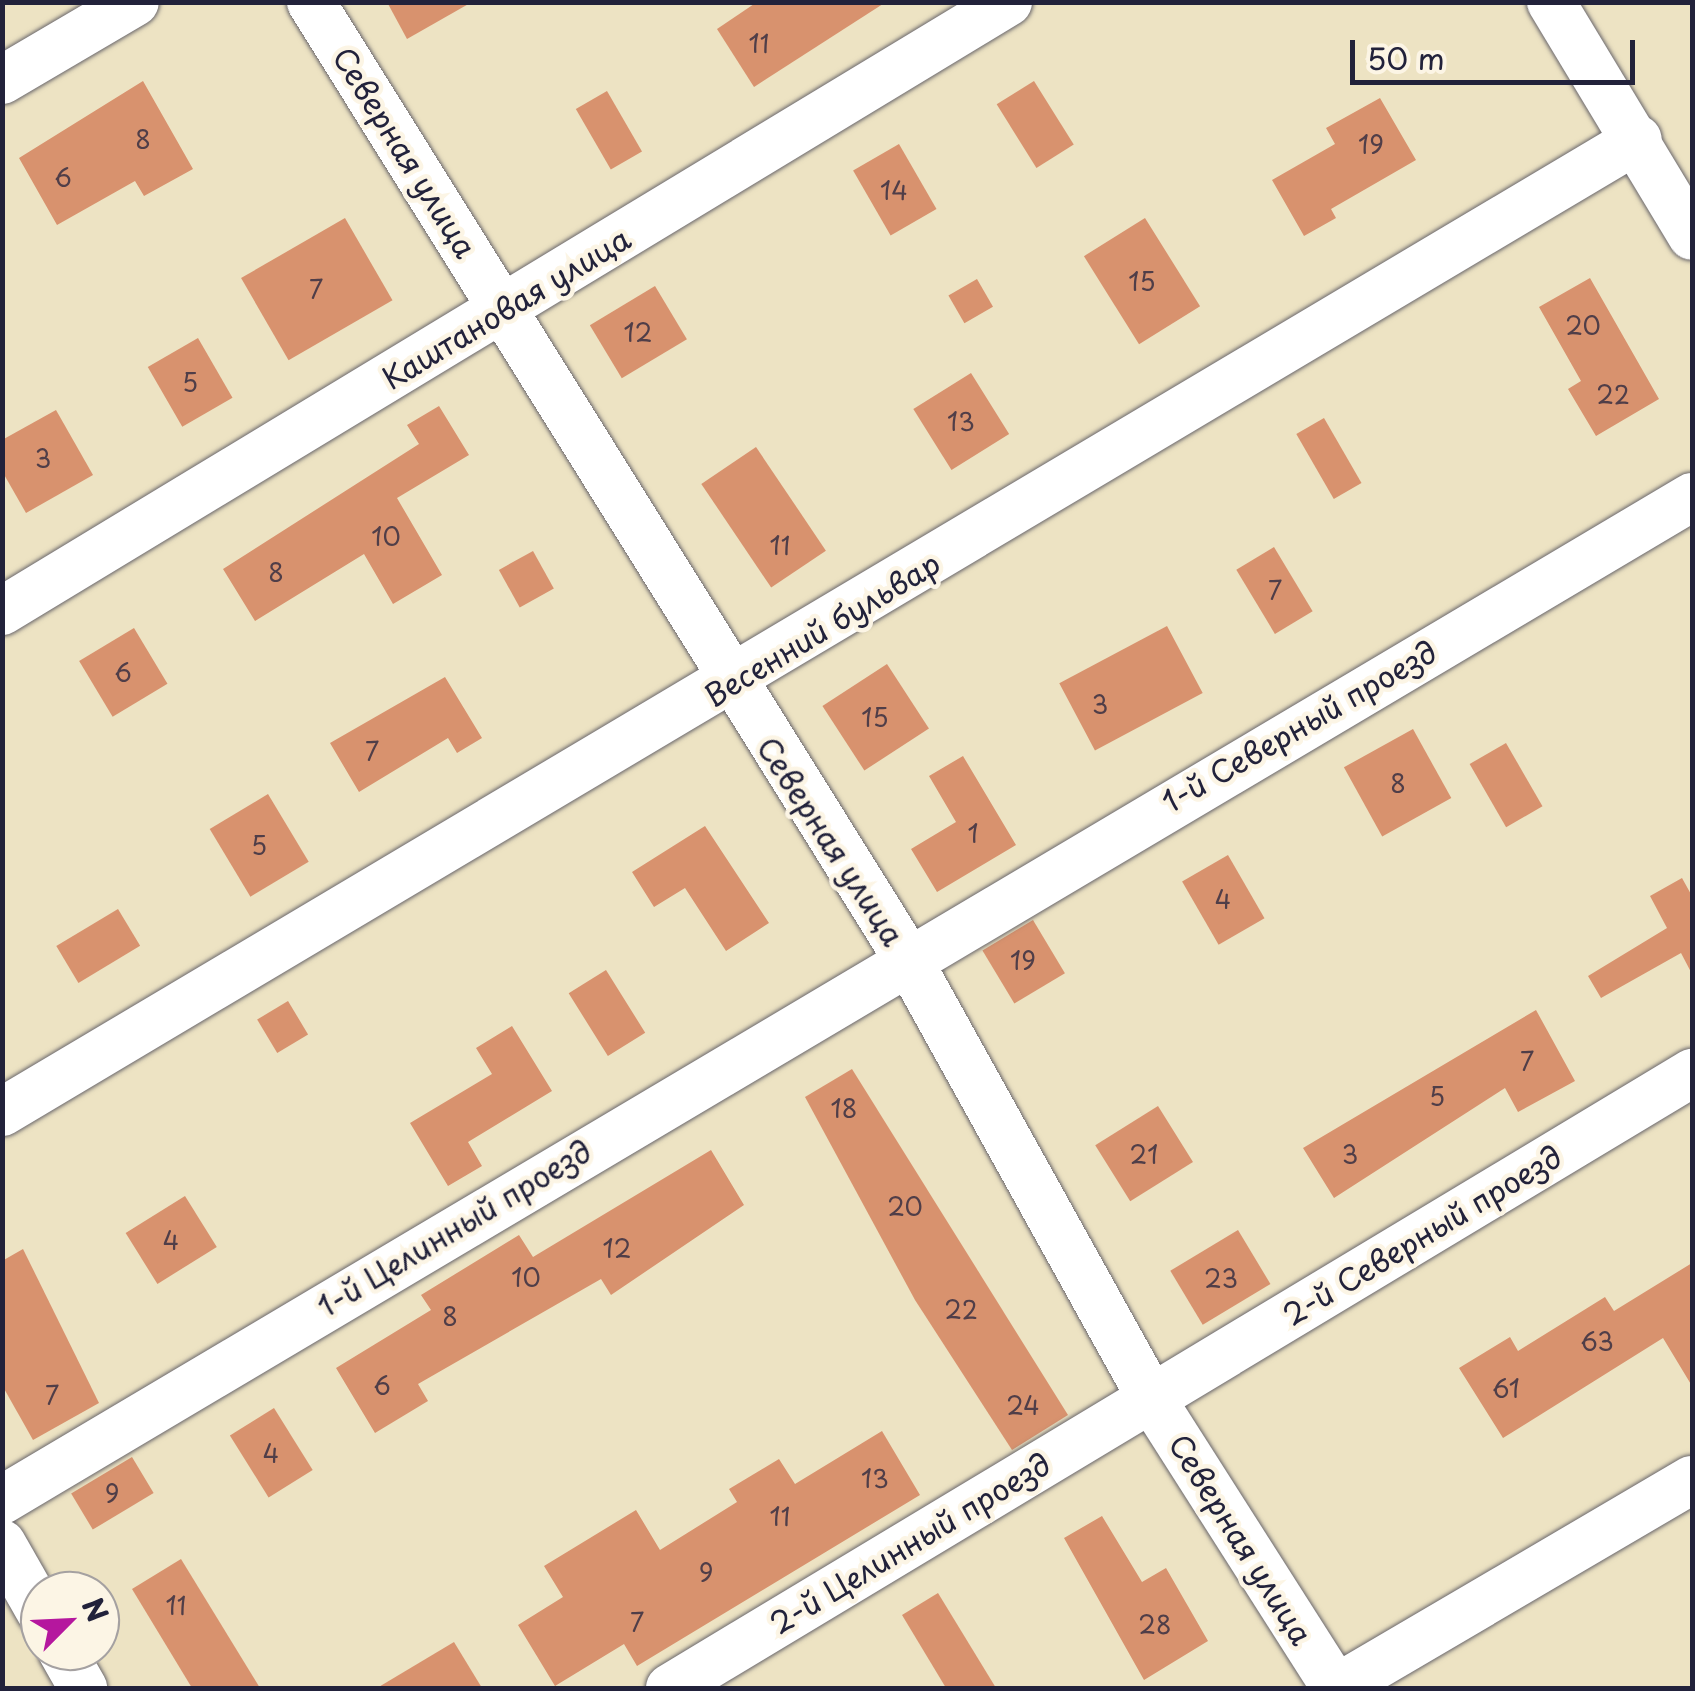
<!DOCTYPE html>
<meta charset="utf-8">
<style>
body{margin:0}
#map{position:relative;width:1695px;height:1691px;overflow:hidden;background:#ede3c3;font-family:"Playpen Sans",sans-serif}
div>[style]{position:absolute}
.building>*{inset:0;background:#d8926e;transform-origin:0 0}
.roads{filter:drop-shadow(0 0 2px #69666b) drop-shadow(0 0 2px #69666b)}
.minor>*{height:48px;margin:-24px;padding:0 24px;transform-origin:24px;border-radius:24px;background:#fff}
span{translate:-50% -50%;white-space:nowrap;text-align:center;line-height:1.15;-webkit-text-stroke:9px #fcf5e5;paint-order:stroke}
.number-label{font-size:25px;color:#503e48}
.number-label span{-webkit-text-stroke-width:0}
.street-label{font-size:30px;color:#22223b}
.frame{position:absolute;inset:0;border:5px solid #22223b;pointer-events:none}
.north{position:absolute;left:20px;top:1571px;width:100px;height:100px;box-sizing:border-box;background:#fcf5e5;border:2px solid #a5a1a1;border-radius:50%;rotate:66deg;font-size:28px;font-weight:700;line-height:40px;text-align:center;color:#22223b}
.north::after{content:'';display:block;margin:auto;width:35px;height:45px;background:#b5179e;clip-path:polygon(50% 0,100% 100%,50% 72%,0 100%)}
.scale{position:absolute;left:1350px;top:40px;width:285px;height:45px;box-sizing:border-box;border:5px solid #22223b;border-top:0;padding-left:12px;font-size:30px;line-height:35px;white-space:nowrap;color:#22223b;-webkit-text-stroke:8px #fcf5e5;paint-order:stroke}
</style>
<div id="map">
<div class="building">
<i style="clip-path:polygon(387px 2px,472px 2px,407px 39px)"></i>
<i style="clip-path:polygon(757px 2px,886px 2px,754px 87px,717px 29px)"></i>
<i style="clip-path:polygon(143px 81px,193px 169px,144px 196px,135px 181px,57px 225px,19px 158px)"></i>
<i style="left:1034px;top:81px;width:75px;height:44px;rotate:58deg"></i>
<i style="left:607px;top:91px;width:70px;height:36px;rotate:60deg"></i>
<i style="clip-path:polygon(1380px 98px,1416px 160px,1331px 209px,1336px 218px,1304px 236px,1272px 180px,1335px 144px,1326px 128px)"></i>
<i style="left:899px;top:144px;width:75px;height:53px;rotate:60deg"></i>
<i style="left:345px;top:218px;width:95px;height:120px;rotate:60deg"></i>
<i style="left:1145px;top:218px;width:104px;height:72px;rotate:58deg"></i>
<i style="clip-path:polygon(1590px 278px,1659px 399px,1596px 436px,1568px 389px,1581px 381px,1539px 307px)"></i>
<i style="left:977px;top:279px;width:32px;height:33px;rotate:60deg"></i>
<i style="left:655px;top:286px;width:62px;height:76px;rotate:59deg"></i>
<i style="left:198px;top:338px;width:69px;height:58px;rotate:60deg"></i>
<i style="left:971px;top:373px;width:72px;height:68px;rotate:58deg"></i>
<i style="clip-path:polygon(439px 406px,469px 455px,397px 498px,442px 575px,393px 604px,364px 554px,255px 621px,223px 569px,419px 444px,407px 425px)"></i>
<i style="clip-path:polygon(56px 410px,93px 475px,26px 513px,2px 471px,2px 440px)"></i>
<i style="left:1324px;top:418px;width:75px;height:32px;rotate:60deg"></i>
<i style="left:756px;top:447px;width:125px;height:66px;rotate:56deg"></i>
<i style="left:1274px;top:547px;width:75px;height:44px;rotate:59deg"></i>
<i style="left:533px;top:551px;width:43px;height:39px;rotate:61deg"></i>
<i style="left:1167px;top:626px;width:76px;height:122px;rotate:62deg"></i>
<i style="left:134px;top:628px;width:65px;height:64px;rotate:59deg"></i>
<i style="left:887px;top:664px;width:77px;height:77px;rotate:57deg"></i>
<i style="clip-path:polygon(445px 677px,482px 738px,457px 753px,448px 738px,359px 792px,330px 743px)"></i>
<i style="left:1413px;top:729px;width:79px;height:79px;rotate:61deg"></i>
<i style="left:1506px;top:743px;width:73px;height:42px;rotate:60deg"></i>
<i style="clip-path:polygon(963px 756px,1016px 845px,937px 892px,911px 849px,956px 822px,929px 776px)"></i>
<i style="left:268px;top:794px;width:79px;height:68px;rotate:59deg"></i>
<i style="clip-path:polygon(705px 826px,769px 923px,726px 951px,685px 888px,654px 907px,632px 872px)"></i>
<i style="left:1228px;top:855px;width:73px;height:53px;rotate:60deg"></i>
<i style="clip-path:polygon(1682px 878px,1692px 896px,1692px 974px,1681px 953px,1601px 998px,1588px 976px,1667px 928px,1650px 896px)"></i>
<i style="left:118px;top:909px;width:43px;height:72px;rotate:59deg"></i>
<i style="left:1033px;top:920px;width:62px;height:59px;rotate:59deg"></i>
<i style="left:606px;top:970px;width:74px;height:44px;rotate:58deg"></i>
<i style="left:288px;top:1001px;width:39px;height:36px;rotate:59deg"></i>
<i style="clip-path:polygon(1536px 1010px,1575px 1081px,1518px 1112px,1505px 1088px,1334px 1198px,1303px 1148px)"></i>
<i style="clip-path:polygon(512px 1026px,552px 1091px,468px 1142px,482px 1166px,448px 1186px,410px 1123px,492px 1074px,476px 1048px)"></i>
<i style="clip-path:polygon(852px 1069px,1068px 1415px,1012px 1450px,915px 1300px,805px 1097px)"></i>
<i style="left:1158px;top:1106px;width:66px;height:74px;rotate:58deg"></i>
<i style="clip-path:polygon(711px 1150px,744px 1205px,611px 1295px,601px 1279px,418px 1384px,428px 1401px,375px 1433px,336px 1368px,431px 1310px,421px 1295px,519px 1235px,533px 1257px)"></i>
<i style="left:185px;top:1196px;width:60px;height:70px;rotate:58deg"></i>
<i style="left:1238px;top:1230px;width:63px;height:79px;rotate:59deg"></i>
<i style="clip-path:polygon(23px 1249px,99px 1403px,33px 1440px,2px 1385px,2px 1261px)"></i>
<i style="clip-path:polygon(1692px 1263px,1692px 1386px,1663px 1338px,1503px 1438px,1459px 1368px,1510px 1337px,1518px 1351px,1605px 1297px,1614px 1311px)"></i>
<i style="left:274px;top:1408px;width:73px;height:52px;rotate:58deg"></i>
<i style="clip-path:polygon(882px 1431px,920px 1495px,637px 1666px,624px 1644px,555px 1686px,518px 1625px,563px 1597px,544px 1566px,636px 1510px,660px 1550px,737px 1502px,729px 1489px,779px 1459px,795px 1484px)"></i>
<i style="left:132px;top:1457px;width:42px;height:71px;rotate:59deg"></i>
<i style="clip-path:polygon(1102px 1516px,1142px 1582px,1166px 1568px,1208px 1641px,1144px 1680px,1064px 1538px)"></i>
<i style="clip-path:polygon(181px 1559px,260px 1688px,192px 1688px,132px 1589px)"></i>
<i style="clip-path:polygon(938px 1593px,996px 1688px,946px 1688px,902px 1615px)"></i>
<i style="clip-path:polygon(454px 1642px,482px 1688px,377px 1688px)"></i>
</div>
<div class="roads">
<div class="minor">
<i style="left:311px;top:2px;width:1124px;rotate:58.05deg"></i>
<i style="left:906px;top:956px;width:505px;rotate:61deg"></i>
<i style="left:1151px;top:1398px;width:344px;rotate:57.5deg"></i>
<i style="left:1551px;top:2px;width:273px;rotate:58.9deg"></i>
<i style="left:2px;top:80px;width:154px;rotate:-30.4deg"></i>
<i style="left:2px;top:611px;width:1176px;rotate:-31.19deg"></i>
<i style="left:2px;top:1112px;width:1903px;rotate:-30.74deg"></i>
<i style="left:2px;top:1500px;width:1965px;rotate:-30.69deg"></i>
<i style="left:2px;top:1544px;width:77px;rotate:60.4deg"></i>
<i style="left:62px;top:1651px;width:43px;rotate:60.4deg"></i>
<i style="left:670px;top:1688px;width:1193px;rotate:-31.04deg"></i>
<i style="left:1337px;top:1688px;width:411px;rotate:-30.4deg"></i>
</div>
</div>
<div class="number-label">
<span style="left:759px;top:43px">11</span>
<span style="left:143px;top:139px">8</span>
<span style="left:1371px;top:144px">19</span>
<span style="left:63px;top:177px">6</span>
<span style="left:894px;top:190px">14</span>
<span style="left:1142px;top:281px">15</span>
<span style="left:316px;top:289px">7</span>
<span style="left:1583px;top:325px">20</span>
<span style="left:638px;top:332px">12</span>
<span style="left:190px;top:382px">5</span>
<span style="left:1613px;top:394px">22</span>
<span style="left:961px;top:421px">13</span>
<span style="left:43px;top:458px">3</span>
<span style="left:386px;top:536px">10</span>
<span style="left:780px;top:545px">11</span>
<span style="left:276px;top:572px">8</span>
<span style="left:1275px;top:590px">7</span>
<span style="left:123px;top:672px">6</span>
<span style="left:1100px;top:704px">3</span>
<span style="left:875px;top:717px">15</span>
<span style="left:372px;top:751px">7</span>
<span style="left:1398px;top:783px">8</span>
<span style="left:973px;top:833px">1</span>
<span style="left:259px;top:845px">5</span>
<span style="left:1223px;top:899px">4</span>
<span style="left:1023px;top:960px">19</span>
<span style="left:1527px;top:1061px">7</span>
<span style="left:1437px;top:1096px">5</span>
<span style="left:844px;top:1108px">18</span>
<span style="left:1144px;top:1154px">21</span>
<span style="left:1350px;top:1154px">3</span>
<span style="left:905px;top:1206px">20</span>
<span style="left:171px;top:1240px">4</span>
<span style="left:617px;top:1248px">12</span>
<span style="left:526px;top:1277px">10</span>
<span style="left:1221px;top:1278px">23</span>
<span style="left:961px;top:1309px">22</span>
<span style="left:450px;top:1316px">8</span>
<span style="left:1597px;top:1341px">63</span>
<span style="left:382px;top:1385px">6</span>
<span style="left:1506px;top:1388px">61</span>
<span style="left:52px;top:1395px">7</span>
<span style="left:1023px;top:1405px">24</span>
<span style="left:271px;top:1453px">4</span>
<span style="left:875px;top:1478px">13</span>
<span style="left:112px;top:1493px">9</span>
<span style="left:780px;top:1516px">11</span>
<span style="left:706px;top:1572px">9</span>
<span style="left:176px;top:1605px">11</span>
<span style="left:637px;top:1622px">7</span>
<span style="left:1155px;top:1624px">28</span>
</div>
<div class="street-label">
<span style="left:405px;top:152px;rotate:58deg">Северная улица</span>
<span style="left:506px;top:308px;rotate:-31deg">Каштановая улица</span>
<span style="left:822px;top:629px;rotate:-31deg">Весенний бульвар</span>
<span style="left:1299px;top:726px;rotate:-30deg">1-й Северный проезд</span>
<span style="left:831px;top:841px;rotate:57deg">Северная улица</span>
<span style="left:454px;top:1228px;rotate:-31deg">1-й Целинный проезд</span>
<span style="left:1422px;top:1235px;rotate:-31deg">2-й Северный проезд</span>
<span style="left:1241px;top:1539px;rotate:58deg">Северная улица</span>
<span style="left:910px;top:1543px;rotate:-31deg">2-й Целинный проезд</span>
</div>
<div class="frame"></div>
<div class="north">N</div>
<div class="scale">50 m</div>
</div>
